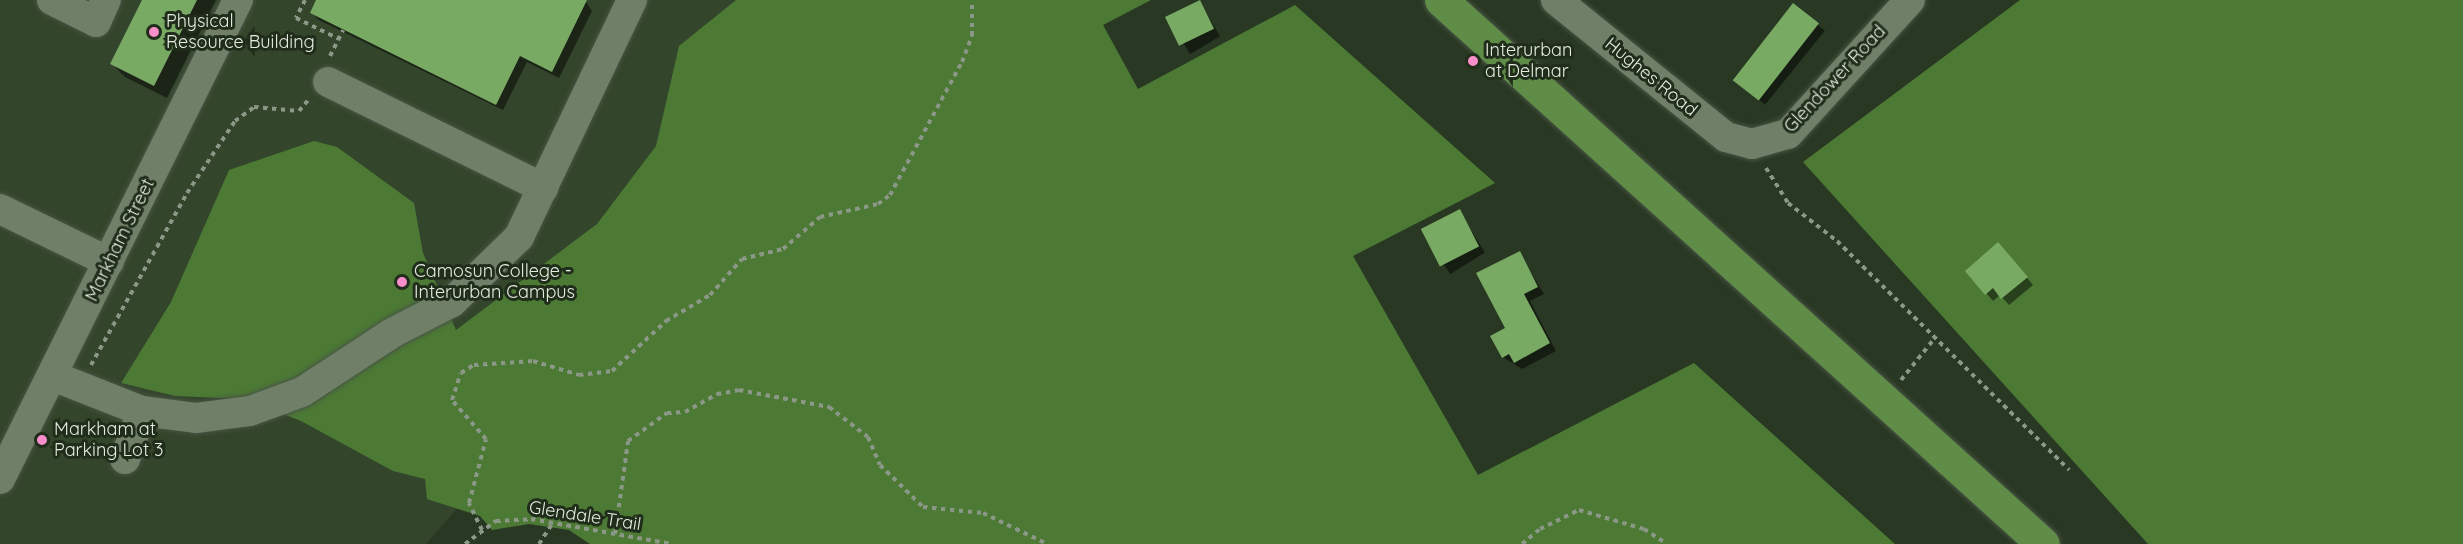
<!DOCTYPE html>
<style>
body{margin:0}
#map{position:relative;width:2463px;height:544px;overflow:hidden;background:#293823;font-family:Quicksand,sans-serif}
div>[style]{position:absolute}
.built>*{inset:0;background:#33452b}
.forest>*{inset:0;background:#4c7a35}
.shadow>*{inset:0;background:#0007;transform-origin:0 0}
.building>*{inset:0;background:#79aa63;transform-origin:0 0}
.path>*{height:4px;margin-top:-2px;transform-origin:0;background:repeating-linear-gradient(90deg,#8b9787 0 4.5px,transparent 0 9px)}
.roads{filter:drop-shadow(0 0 2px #485443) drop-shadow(0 0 2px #485443)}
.minor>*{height:30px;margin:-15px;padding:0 15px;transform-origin:15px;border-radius:15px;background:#6f7f68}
.major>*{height:33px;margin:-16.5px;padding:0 16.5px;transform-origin:16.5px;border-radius:16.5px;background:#5f8d48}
.dots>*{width:16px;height:16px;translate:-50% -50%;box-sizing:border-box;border:3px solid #202d1a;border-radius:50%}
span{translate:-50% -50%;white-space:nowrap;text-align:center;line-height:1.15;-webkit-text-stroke:6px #202d1a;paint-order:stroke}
.poi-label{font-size:18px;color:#e3ecdf}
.left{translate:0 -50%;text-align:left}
.street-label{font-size:18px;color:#e3ecdf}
</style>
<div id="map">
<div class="built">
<i style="clip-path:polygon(0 0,1151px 0,1103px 25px,1132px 78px,476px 487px,426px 544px,0 544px)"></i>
</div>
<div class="forest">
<i style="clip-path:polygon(736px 0,1151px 0,1103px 25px,1138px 89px,1295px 5px,1495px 183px,1353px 256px,1478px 475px,1694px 363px,1895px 544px,590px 544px,569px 530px,529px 524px,492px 530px,480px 516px,427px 499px,425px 479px,393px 471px,301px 421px,244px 399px,175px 396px,121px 383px,171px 302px,229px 170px,314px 141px,337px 147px,414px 203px,423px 253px,456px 330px,597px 224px,656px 146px,679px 46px)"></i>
<i style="clip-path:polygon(2020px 0,2463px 0,2463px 544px,2148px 544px,1803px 162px)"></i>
</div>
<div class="shadow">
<i style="clip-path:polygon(144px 0,216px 0,167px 98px,125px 77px,112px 64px)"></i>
<i style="clip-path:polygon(318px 0,585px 0,592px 11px,559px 78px,527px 62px,503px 110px,319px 20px,312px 13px)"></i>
<i style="left:1199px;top:1px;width:41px;height:35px;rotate:59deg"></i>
<i style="left:1793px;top:5px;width:41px;height:95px;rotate:39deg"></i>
<i style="left:1459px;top:211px;width:49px;height:41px;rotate:58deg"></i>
<i style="clip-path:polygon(2005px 251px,2033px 285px,2009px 305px,2000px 295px,1993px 301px,1967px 271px)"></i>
<i style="clip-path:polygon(1519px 253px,1544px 294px,1530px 301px,1556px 351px,1522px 369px,1503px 357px)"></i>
</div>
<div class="building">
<i style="clip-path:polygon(142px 0,197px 0,154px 86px,110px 64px)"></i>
<i style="clip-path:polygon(316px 0,587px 0,552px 72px,520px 56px,496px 105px,310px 13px)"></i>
<i style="left:1200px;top:0;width:32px;height:39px;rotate:64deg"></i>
<i style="left:1793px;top:3px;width:33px;height:98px;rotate:38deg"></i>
<i style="left:1460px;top:209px;width:42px;height:44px;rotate:63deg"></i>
<i style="clip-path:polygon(1998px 242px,2028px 277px,2001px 299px,1993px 288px,1985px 295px,1965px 271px)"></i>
<i style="clip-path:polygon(1520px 251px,1538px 287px,1524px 294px,1550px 343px,1514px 363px,1509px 354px,1502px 358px,1490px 336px,1505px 328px,1476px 273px)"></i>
</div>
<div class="path">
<i style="left:305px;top:0;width:20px;rotate:117deg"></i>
<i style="left:296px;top:18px;width:48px;rotate:26deg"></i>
<i style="left:330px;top:56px;width:29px;rotate:-63deg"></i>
<i style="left:1766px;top:168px;width:41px;rotate:57.8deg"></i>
<i style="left:1788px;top:203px;width:62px;rotate:37.8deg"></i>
<i style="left:1837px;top:241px;width:326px;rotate:44.6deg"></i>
<i style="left:91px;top:365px;width:197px;rotate:-60.8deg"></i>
<i style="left:187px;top:193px;width:87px;rotate:-56.3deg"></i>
<i style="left:235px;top:121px;width:24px;rotate:-36deg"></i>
<i style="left:254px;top:107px;width:45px;rotate:5.1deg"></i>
<i style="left:299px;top:111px;width:17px;rotate:-50deg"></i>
<i style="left:1901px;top:380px;width:53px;rotate:-51.2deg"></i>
<i style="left:482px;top:530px;width:30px;rotate:-116deg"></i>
<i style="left:469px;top:503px;width:66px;rotate:-75.1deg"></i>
<i style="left:486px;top:439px;width:52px;rotate:-131.1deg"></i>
<i style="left:452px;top:400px;width:28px;rotate:-72deg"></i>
<i style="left:461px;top:373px;width:15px;rotate:-32deg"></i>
<i style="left:474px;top:365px;width:59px;rotate:-3.9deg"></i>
<i style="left:533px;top:361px;width:48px;rotate:16.9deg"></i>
<i style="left:579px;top:375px;width:33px;rotate:-7deg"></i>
<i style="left:612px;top:371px;width:74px;rotate:-42.8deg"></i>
<i style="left:666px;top:321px;width:51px;rotate:-30.6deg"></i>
<i style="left:710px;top:295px;width:48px;rotate:-48.4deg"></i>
<i style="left:742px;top:259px;width:42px;rotate:-13.7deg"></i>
<i style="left:783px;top:249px;width:49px;rotate:-40.9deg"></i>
<i style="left:820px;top:217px;width:59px;rotate:-12.6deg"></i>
<i style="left:878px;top:204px;width:15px;rotate:-37deg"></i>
<i style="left:890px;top:195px;width:151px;rotate:-61.6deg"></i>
<i style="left:962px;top:62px;width:28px;rotate:-69deg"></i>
<i style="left:972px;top:36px;width:36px;rotate:-90deg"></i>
<i style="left:615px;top:534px;width:94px;rotate:-82deg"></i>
<i style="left:628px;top:441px;width:48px;rotate:-35.7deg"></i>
<i style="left:667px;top:413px;width:18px;rotate:-3deg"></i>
<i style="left:685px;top:412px;width:37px;rotate:-29deg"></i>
<i style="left:717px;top:394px;width:22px;rotate:-10deg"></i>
<i style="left:739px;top:390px;width:92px;rotate:10.7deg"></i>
<i style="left:829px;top:407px;width:49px;rotate:37.6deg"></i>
<i style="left:868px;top:437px;width:30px;rotate:67deg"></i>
<i style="left:880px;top:465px;width:60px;rotate:44.3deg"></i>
<i style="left:923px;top:507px;width:60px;rotate:5.7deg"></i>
<i style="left:983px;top:513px;width:71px;rotate:25.8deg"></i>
<i style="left:465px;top:544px;width:39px;rotate:-37deg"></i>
<i style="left:496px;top:521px;width:35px;rotate:-3deg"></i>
<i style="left:531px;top:519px;width:143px;rotate:10.1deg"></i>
<i style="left:539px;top:544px;width:24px;rotate:-57deg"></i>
<i style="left:1522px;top:544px;width:23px;rotate:-40deg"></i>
<i style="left:1540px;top:529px;width:43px;rotate:-26deg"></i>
<i style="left:1579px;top:510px;width:68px;rotate:16.3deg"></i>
<i style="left:1644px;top:529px;width:27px;rotate:33deg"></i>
</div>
<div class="roads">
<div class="minor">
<i style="left:52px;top:0;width:49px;rotate:26.6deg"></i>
<i style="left:96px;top:22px;width:24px;rotate:-66deg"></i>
<i style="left:1556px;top:0;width:218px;rotate:38.9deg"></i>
<i style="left:1726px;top:137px;width:27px;rotate:15deg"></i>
<i style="left:1752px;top:144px;width:37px;rotate:-16deg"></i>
<i style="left:1788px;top:134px;width:181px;rotate:-47.7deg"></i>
<i style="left:328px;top:82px;width:240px;rotate:26.2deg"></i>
<i style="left:0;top:209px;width:121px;rotate:25.9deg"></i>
<i style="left:53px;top:376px;width:96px;rotate:21.5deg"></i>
<i style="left:142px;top:411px;width:54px;rotate:7.4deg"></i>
<i style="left:196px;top:418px;width:54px;rotate:-7.4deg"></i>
<i style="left:250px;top:411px;width:55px;rotate:-20.1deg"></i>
<i style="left:302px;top:392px;width:108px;rotate:-33.2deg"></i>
<i style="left:392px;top:333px;width:68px;rotate:-27.3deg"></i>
<i style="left:452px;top:302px;width:93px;rotate:-44.1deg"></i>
<i style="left:519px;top:237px;width:263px;rotate:-64.5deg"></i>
<i style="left:125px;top:459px;width:51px;rotate:-70.5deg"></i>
<i style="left:0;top:479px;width:535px;rotate:-63.58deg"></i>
</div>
<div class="major">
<i style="left:1441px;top:0;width:811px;rotate:42.1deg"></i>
</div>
</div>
<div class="dots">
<i style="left:154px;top:32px;background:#f98fca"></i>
<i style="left:1473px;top:61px;background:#f98fca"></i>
<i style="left:402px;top:282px;background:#f98fca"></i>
<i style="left:42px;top:440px;background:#f98fca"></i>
</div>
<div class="poi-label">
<span class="left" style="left:166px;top:32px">Physical<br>Resource Building</span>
<span class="left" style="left:1485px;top:61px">Interurban<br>at Delmar</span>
<span class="left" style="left:414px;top:282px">Camosun College -<br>Interurban Campus</span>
<span class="left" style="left:54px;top:440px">Markham at<br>Parking Lot 3</span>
</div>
<div class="street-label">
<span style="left:1651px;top:77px;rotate:39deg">Hughes Road</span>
<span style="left:1835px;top:79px;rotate:-47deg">Glendower Road</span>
<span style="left:120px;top:240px;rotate:-64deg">Markham Street</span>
<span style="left:585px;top:516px;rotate:9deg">Glendale Trail</span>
</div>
</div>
